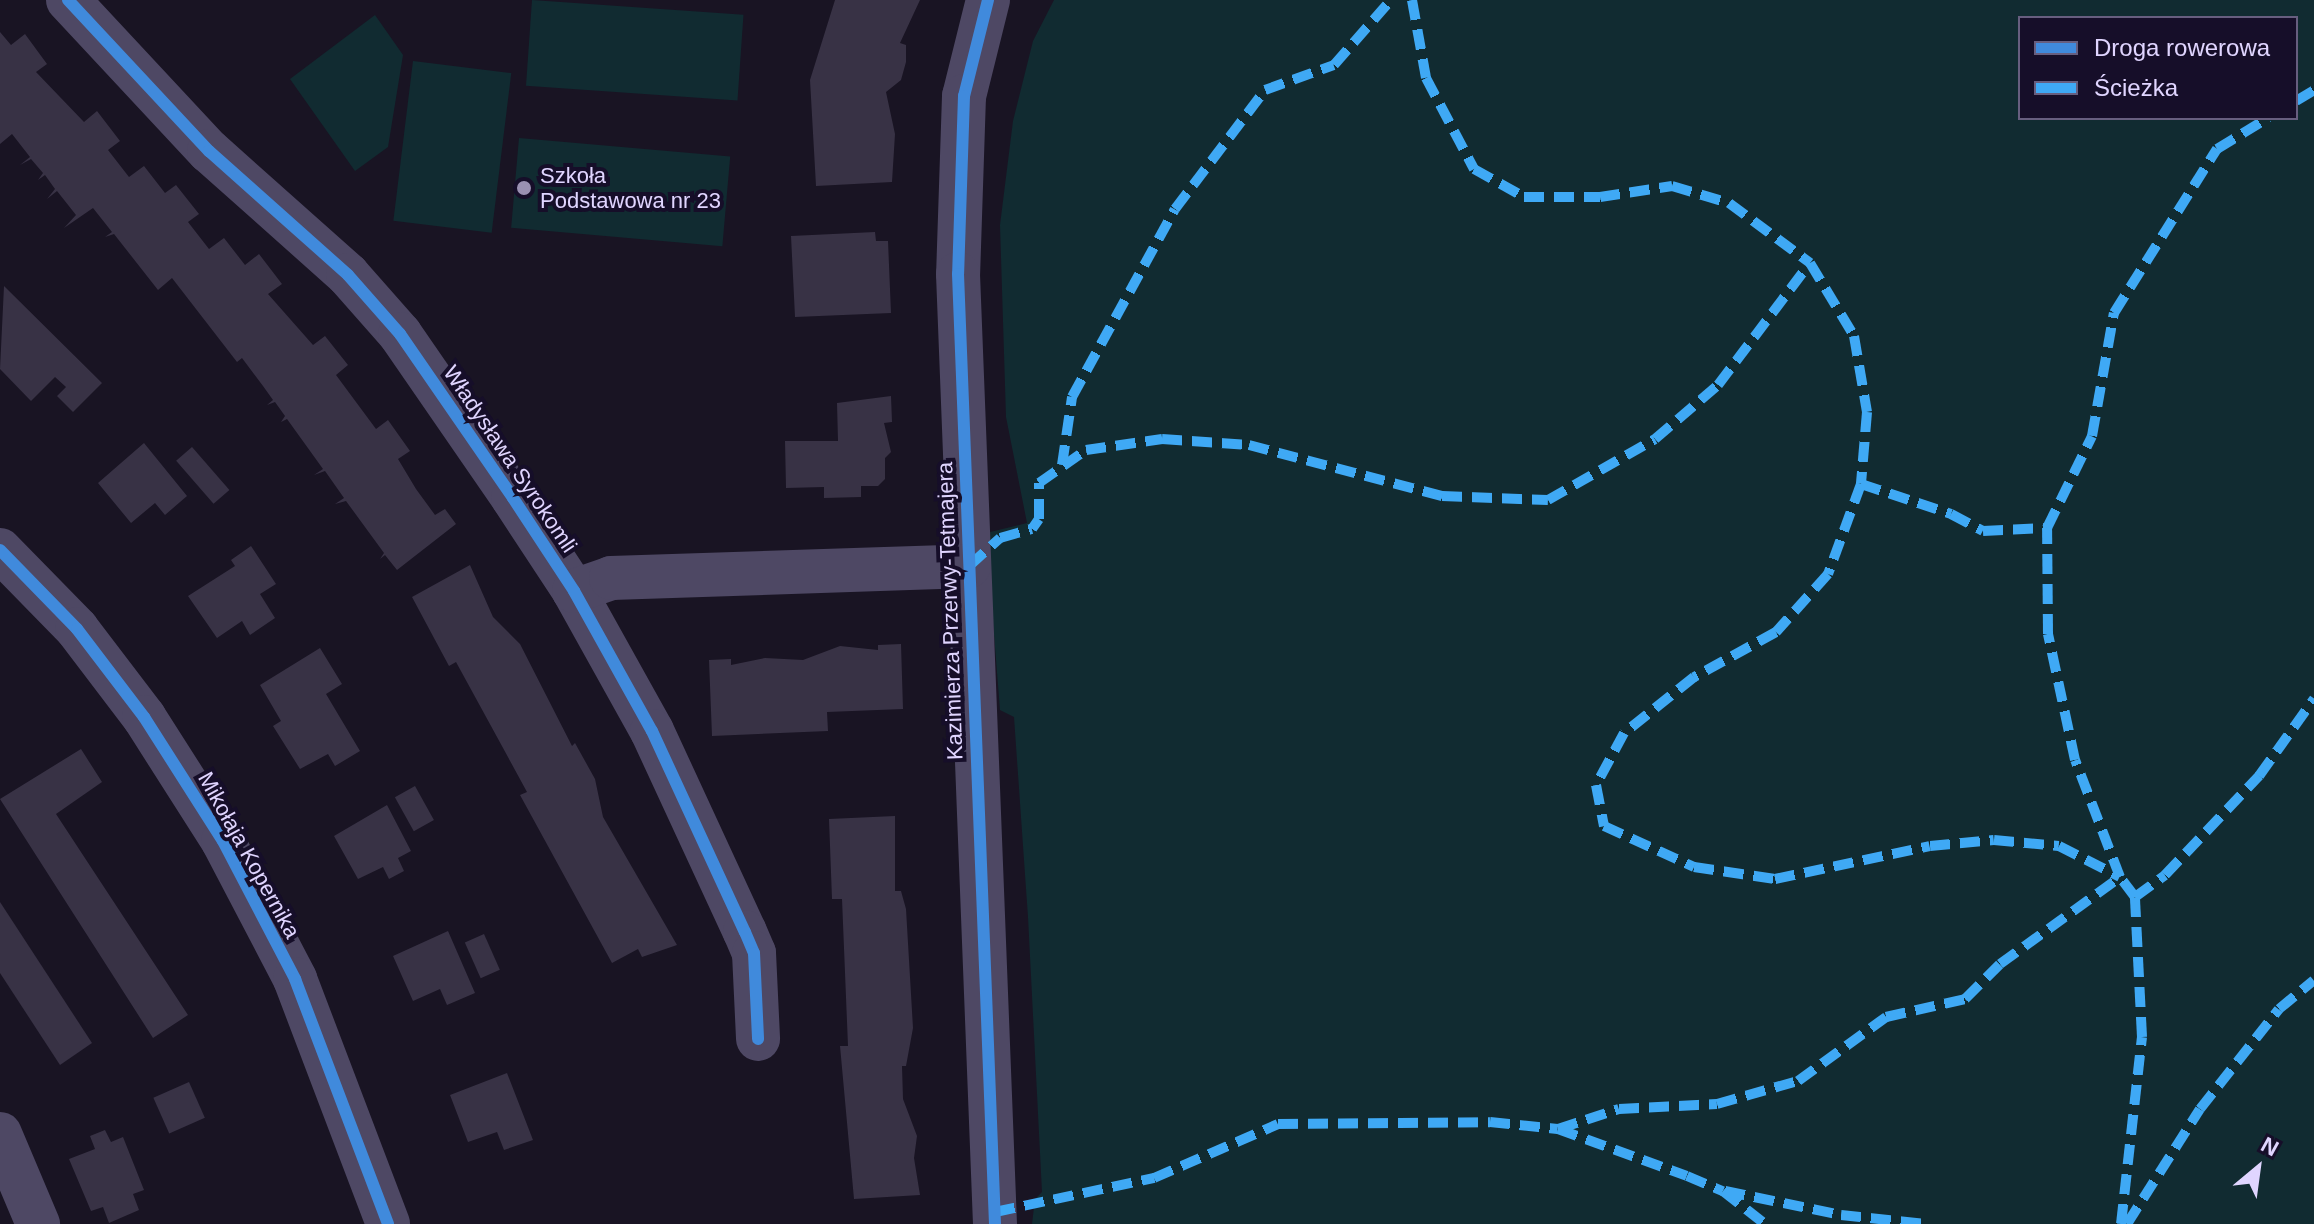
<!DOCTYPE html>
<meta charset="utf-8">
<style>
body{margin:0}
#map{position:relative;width:2314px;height:1224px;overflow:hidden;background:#191423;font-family:Helvetica,sans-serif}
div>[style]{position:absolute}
.green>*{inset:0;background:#112b31;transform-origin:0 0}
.building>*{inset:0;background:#383245;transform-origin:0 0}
.street>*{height:44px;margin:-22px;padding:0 22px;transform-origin:22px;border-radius:22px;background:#4e4864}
.quiet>*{height:10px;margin-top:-5px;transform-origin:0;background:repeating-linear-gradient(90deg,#3fa9f5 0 20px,transparent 0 30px)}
.cycleway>*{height:12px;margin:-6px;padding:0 6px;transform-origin:6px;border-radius:6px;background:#408adc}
.dots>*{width:22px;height:22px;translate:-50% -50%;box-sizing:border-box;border:4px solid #160e29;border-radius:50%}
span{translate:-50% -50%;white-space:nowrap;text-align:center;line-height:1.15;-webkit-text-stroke:8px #160e29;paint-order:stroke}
.poi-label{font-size:22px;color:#e0d5ff}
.left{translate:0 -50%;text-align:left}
.street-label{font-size:22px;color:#e0d5ff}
.legend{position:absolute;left:2018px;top:16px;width:280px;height:104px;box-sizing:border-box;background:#160e29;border:2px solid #675e7f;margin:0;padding:10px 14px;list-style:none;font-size:24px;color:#e0d5ff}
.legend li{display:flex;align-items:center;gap:16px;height:40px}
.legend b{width:40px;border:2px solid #675e7f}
.north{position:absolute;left:2218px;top:1128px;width:80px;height:80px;-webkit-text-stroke:6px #160e29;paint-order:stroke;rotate:29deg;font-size:22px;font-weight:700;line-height:32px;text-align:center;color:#e0d5ff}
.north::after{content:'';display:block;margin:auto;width:28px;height:36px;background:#e0d5ff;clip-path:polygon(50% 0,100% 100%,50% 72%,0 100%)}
</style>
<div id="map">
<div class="green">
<i style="left:532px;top:0;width:212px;height:86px;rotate:4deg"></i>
<i style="clip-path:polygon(evenodd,1054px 0,2314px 0,2314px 1224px,1032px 1224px,1035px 1199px,1042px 1192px,1028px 917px,1014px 717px,1000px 710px,986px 533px,1027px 523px,1006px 417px,1000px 225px,1013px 121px,1033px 41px,1054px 0,2020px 18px,2296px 18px,2296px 118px,2020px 118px,2020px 18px)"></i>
<i style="clip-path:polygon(375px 15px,403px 55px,388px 147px,355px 171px,290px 79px)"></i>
<i style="left:413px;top:61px;width:99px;height:161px;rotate:7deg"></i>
<i style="left:519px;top:138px;width:212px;height:90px;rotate:5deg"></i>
</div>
<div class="building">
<i style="clip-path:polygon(835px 0,920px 0,900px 43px,906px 45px,906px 62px,901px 80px,886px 92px,895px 134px,892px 182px,816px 186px,810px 80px)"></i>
<i style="clip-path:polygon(0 32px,11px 45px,25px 34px,47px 64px,36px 72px,84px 122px,97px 111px,120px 141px,108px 150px,129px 177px,144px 166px,165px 193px,176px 185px,199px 214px,188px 222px,209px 249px,224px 238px,245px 265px,259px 254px,282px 284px,268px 294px,313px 345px,325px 336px,348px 365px,336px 375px,376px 429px,388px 420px,410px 451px,398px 459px,416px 489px,435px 515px,445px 509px,456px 524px,397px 570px,385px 555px,380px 559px,384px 553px,346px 501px,335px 504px,344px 498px,325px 471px,314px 475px,323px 469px,287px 419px,281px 422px,285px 416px,275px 402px,267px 405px,273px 400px,263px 386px,242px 358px,237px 362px,172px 278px,158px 290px,114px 234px,105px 237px,112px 232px,93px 208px,64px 228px,76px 215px,57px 191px,47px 199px,55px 189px,45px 175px,38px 180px,43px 173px,31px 159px,20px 165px,30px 157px,12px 134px,0 144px)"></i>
<i style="clip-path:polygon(875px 232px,876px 241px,888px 241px,891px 313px,795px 317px,791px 236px)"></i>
<i style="clip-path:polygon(4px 286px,102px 383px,73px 412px,57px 396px,66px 387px,55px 377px,31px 401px,0 369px)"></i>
<i style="clip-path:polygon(891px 396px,892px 422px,884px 423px,891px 452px,885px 458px,885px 479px,878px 486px,861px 486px,861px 497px,824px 498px,824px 487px,786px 488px,785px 441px,838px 441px,837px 403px)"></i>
<i style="clip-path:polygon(144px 443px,187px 496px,165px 515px,155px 503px,131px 523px,98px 483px)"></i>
<i style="left:192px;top:447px;width:57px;height:21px;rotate:49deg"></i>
<i style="clip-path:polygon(251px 546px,276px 584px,260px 594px,275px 618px,250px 635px,242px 621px,217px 638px,188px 596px,235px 566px,231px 560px)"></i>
<i style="clip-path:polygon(470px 565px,493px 617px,520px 644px,572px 746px,575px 743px,595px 779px,603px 817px,677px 945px,642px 957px,638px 949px,612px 963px,520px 795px,527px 792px,491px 726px,456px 662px,449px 666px,412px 597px)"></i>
<i style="clip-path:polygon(901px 644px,903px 709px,827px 712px,828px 731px,712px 736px,709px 660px,731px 659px,731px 665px,765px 658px,803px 660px,840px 646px,878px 650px,878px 645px)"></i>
<i style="clip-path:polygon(320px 648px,342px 684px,326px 694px,360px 751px,335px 766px,328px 754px,300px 769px,273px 726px,281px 721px,260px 685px)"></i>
<i style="clip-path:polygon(81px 749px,102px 782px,56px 814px,188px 1015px,153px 1038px,0 799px)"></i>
<i style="left:415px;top:786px;width:39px;height:23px;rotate:61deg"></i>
<i style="clip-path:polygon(387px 805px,411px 851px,398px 858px,404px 871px,389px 879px,383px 867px,358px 879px,334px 836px)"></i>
<i style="clip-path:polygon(895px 816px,895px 891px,901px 891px,906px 909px,913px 1028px,906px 1066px,902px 1066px,903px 1099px,917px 1136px,914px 1158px,920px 1195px,854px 1199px,840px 1046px,848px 1046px,842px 899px,832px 899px,829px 819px)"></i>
<i style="clip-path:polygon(0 902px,92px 1043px,60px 1065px,0 973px)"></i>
<i style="clip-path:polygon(448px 931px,475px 993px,447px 1005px,440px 989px,413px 1001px,393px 956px)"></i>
<i style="left:484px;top:934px;width:39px;height:21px;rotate:66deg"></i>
<i style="clip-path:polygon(507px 1073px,533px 1140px,504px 1150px,497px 1132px,468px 1142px,450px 1095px)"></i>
<i style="left:189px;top:1082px;width:39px;height:39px;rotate:66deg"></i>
<i style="clip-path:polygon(105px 1130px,111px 1142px,123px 1137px,144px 1190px,133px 1194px,139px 1210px,109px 1223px,103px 1207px,91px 1211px,69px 1159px,95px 1149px,90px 1136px)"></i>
</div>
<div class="street">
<i style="left:68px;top:0;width:207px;rotate:47deg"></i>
<i style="left:209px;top:151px;width:186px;rotate:41.7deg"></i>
<i style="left:348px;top:275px;width:79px;rotate:48.6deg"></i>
<i style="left:400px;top:334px;width:199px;rotate:55.4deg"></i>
<i style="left:513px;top:498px;width:111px;rotate:56.7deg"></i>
<i style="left:574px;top:591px;width:160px;rotate:60.9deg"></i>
<i style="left:652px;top:731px;width:221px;rotate:65.2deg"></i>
<i style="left:745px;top:932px;width:23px;rotate:67deg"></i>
<i style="left:754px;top:953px;width:86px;rotate:87.3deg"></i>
<i style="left:988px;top:0;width:99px;rotate:104deg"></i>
<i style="left:964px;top:96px;width:178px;rotate:91.9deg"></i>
<i style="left:958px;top:274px;width:951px;rotate:87.77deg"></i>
<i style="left:0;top:550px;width:110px;rotate:45.7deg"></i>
<i style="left:77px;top:629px;width:111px;rotate:52.7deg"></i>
<i style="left:144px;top:717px;width:147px;rotate:57.5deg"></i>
<i style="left:223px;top:841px;width:156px;rotate:62.4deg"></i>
<i style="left:295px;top:979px;width:262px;rotate:69.2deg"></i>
<i style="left:574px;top:591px;width:39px;rotate:-19deg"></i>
<i style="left:611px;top:578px;width:358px;rotate:-1.9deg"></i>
<i style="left:0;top:1134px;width:98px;rotate:67.1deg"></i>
</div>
<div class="quiet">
<i style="left:1412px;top:0;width:79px;rotate:79.8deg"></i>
<i style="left:1426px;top:78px;width:103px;rotate:62.2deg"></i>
<i style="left:1474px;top:169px;width:57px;rotate:29.2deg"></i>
<i style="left:1524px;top:197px;width:76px"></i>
<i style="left:1600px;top:197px;width:73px;rotate:-8.7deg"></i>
<i style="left:1672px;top:186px;width:59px;rotate:16.6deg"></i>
<i style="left:1729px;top:203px;width:101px;rotate:36.5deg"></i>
<i style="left:1810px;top:263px;width:85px;rotate:58.9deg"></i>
<i style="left:1854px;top:336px;width:77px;rotate:80.3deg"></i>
<i style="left:1867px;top:412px;width:72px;rotate:94.8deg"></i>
<i style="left:1861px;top:484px;width:96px;rotate:110.1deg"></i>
<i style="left:1828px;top:574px;width:78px;rotate:131.9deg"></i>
<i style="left:1776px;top:632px;width:94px;rotate:151.2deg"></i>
<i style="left:1694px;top:677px;width:90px;rotate:141.3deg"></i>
<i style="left:1624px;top:733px;width:59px;rotate:118.3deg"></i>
<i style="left:1596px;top:785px;width:42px;rotate:79deg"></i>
<i style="left:1604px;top:826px;width:99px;rotate:24.5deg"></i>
<i style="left:1694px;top:867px;width:82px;rotate:8.4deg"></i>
<i style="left:1775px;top:879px;width:158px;rotate:-12deg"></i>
<i style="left:1930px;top:846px;width:64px;rotate:-5.4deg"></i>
<i style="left:1994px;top:840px;width:65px;rotate:5.3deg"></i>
<i style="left:2059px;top:846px;width:68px;rotate:26.9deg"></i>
<i style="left:2296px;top:101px;width:21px;rotate:-31deg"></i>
<i style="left:1062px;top:465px;width:69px;rotate:-81.6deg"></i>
<i style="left:1072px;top:397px;width:214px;rotate:-61.3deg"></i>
<i style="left:1175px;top:209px;width:149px;rotate:-52.9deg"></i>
<i style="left:1265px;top:90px;width:73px;rotate:-19.9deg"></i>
<i style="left:1334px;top:65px;width:86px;rotate:-48.8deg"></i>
<i style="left:1861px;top:484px;width:95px;rotate:18.4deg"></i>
<i style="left:1951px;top:514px;width:36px;rotate:28deg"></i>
<i style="left:1983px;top:531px;width:64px;rotate:-2.7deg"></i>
<i style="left:969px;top:566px;width:42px;rotate:-42.1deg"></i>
<i style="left:1000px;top:538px;width:33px;rotate:-16deg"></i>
<i style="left:1032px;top:529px;width:12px;rotate:-55deg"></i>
<i style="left:1039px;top:519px;width:36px;rotate:-90deg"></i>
<i style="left:1039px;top:483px;width:57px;rotate:-35.1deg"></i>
<i style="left:1086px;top:450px;width:77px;rotate:-8.2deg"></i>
<i style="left:1162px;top:439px;width:87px;rotate:3.9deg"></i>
<i style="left:1249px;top:445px;width:200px;rotate:14.8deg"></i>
<i style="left:1442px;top:496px;width:106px;rotate:2.2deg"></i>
<i style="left:1548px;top:500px;width:123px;rotate:-29.7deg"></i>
<i style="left:1655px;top:439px;width:83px;rotate:-40.6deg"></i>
<i style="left:1718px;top:385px;width:153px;rotate:-53deg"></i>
<i style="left:2135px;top:897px;width:37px;rotate:-36deg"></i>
<i style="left:2165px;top:875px;width:137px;rotate:-46.5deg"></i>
<i style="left:2259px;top:776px;width:95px;rotate:-54.5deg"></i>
<i style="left:1558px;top:1129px;width:64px;rotate:-18.2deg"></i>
<i style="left:1619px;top:1109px;width:98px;rotate:-2.9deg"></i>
<i style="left:1717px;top:1104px;width:84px;rotate:-15.9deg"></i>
<i style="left:1798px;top:1081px;width:109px;rotate:-36deg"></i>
<i style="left:1886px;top:1017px;width:81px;rotate:-12.8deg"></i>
<i style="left:1965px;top:999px;width:49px;rotate:-45deg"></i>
<i style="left:2000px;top:964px;width:148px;rotate:-35.9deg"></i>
<i style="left:1725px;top:1191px;width:118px;rotate:11.7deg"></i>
<i style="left:1841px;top:1215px;width:85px;rotate:6deg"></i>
<i style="left:995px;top:1212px;width:163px;rotate:-12.1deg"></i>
<i style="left:1154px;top:1178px;width:135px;rotate:-23.5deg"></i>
<i style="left:1278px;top:1124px;width:212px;rotate:-0.5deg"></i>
<i style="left:1490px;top:1122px;width:68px;rotate:5.9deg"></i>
<i style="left:1558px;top:1129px;width:137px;rotate:20deg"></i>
<i style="left:1687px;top:1176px;width:39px;rotate:23deg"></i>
<i style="left:1723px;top:1191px;width:53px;rotate:38.2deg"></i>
<i style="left:2121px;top:1224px;width:188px;rotate:-83.6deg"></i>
<i style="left:2142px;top:1037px;width:140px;rotate:-92.9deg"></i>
<i style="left:2135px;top:897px;width:25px;rotate:-127deg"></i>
<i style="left:2120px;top:877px;width:125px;rotate:-111deg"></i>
<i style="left:2075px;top:760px;width:129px;rotate:-102.1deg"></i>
<i style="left:2048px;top:634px;width:106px;rotate:-90.5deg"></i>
<i style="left:2047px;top:528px;width:102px;rotate:-63.9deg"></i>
<i style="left:2092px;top:436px;width:125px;rotate:-79.9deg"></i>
<i style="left:2114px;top:313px;width:194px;rotate:-57.9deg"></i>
<i style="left:2217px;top:149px;width:60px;rotate:-31.3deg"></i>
<i style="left:2127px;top:1224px;width:136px;rotate:-57.6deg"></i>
<i style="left:2200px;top:1109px;width:127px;rotate:-51.7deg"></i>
<i style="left:2279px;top:1009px;width:45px;rotate:-39.6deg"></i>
</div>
<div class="cycleway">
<i style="left:68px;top:0;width:207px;rotate:47deg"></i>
<i style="left:209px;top:151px;width:186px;rotate:41.7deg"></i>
<i style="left:348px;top:275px;width:79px;rotate:48.6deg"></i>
<i style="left:400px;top:334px;width:199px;rotate:55.4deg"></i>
<i style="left:513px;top:498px;width:111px;rotate:56.7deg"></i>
<i style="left:574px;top:591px;width:160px;rotate:60.9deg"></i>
<i style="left:652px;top:731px;width:221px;rotate:65.2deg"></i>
<i style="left:745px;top:932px;width:23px;rotate:67deg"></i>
<i style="left:754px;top:953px;width:86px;rotate:87.3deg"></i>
<i style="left:988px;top:0;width:99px;rotate:104deg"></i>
<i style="left:964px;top:96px;width:178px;rotate:91.9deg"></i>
<i style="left:958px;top:274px;width:951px;rotate:87.77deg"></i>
<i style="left:0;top:550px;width:110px;rotate:45.7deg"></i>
<i style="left:77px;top:629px;width:111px;rotate:52.7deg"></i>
<i style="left:144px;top:717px;width:147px;rotate:57.5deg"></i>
<i style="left:223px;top:841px;width:156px;rotate:62.4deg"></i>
<i style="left:295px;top:979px;width:262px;rotate:69.2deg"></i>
</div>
<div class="dots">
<i style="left:524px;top:188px;background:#9a91b2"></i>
</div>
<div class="poi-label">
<span class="left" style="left:540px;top:188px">Szkoła<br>Podstawowa nr 23</span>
</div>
<div class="street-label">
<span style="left:510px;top:459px;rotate:56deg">Władysława Syrokomli</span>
<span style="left:950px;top:611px;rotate:-92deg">Kazimierza Przerwy-Tetmajera</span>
<span style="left:249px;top:855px;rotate:61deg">Mikołaja Kopernika</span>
</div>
<ul class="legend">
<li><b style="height:10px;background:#408adc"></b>Droga rowerowa</li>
<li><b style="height:10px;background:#3fa9f5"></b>Ścieżka</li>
</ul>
<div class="north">N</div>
</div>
